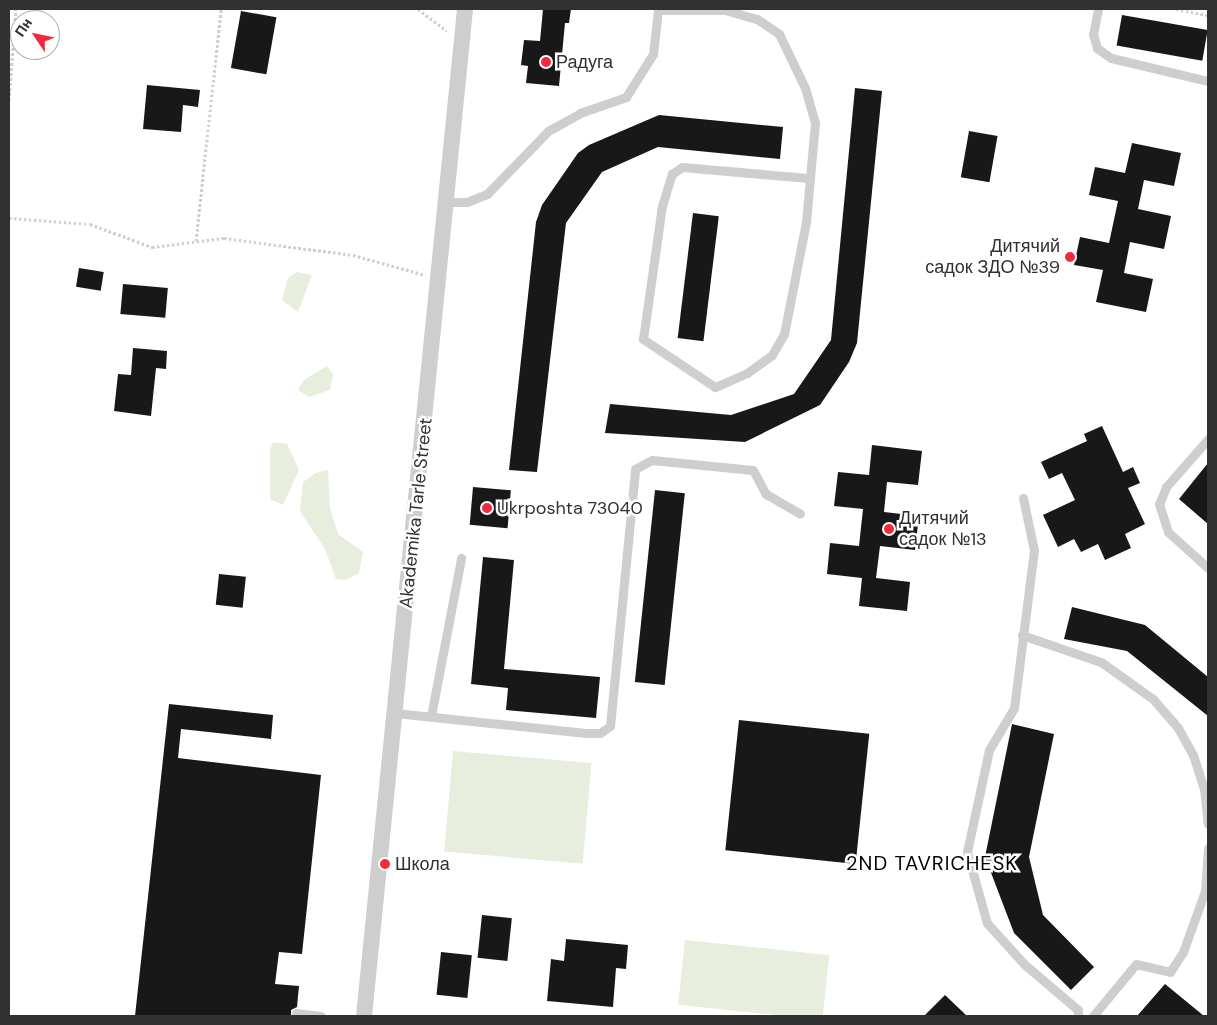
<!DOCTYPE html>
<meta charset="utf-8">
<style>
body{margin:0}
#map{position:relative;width:1217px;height:1025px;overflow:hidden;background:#fff;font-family:"DM Sans",sans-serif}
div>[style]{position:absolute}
.green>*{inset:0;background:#e7eede;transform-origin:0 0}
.building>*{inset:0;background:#181818;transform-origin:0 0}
.path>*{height:3px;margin-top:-1.5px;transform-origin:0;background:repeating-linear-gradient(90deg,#cecece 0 2.5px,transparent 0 5px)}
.lane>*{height:9px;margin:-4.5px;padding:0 4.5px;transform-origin:4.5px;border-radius:4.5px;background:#cecece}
.street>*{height:16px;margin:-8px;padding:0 8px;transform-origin:8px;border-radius:8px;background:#cecece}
.dots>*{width:14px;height:14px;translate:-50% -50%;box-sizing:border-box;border:2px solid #fff;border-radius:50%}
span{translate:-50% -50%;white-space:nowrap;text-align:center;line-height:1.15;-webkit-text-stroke:5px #fff;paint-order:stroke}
.poi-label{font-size:18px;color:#313131}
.left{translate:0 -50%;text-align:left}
.right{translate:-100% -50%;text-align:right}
.street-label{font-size:18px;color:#313131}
.quarter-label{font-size:20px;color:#000;letter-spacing:1px}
.frame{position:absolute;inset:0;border:10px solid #313131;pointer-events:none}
.north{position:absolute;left:10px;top:10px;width:50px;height:50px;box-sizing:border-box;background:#fff;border:1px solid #adadad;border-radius:50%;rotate:304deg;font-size:14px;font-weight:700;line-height:20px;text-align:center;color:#313131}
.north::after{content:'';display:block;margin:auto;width:18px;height:22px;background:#f12a3d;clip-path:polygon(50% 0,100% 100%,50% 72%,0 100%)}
</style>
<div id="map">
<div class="green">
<i style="clip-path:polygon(297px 272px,312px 275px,298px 312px,282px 300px,288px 278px)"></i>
<i style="clip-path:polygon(327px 366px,333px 374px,330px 390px,309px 397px,298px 390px,304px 380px)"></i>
<i style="clip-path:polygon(273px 442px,287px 444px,299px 470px,283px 505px,270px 499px,270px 450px)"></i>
<i style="clip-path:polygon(328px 470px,330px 508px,338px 534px,363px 552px,359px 573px,346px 580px,336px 579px,325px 549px,300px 511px,303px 482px,316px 473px)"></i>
<i style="left:453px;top:751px;width:139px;height:101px;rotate:5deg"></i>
<i style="left:685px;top:940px;width:145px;height:65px;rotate:6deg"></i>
</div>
<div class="building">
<i style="clip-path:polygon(543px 9px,571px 9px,569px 23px,565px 23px,559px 86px,526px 83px,528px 66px,521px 65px,524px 40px,540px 41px)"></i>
<i style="left:241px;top:11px;width:36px;height:58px;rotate:10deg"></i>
<i style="left:1122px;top:15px;width:87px;height:31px;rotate:10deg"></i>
<i style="clip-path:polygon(147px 85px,200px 90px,198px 107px,183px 105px,181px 132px,143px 129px)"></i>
<i style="clip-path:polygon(855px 88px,882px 91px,857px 343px,849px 362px,820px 405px,745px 442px,605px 433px,610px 404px,731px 415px,794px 394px,831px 340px)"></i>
<i style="clip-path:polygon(659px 115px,783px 127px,780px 159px,658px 147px,602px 172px,566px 223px,537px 472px,509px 470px,536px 222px,542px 205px,578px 153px,589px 145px)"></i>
<i style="left:969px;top:131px;width:29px;height:47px;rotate:10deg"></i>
<i style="clip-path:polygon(1132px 143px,1181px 153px,1174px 186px,1144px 180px,1138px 209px,1171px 216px,1164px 249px,1130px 242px,1124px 273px,1153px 279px,1146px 312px,1096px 302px,1103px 270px,1074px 265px,1080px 237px,1109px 243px,1118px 201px,1089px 195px,1095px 167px,1125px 173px)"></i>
<i style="left:693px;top:213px;width:26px;height:126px;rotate:7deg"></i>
<i style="left:79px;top:268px;width:25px;height:19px;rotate:9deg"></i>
<i style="left:123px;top:284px;width:45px;height:30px;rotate:5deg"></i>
<i style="clip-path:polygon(133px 348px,167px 351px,166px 369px,156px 368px,151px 416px,114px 411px,118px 374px,131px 375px)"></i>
<i style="clip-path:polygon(1102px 426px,1123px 472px,1133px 467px,1140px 483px,1128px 488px,1145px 524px,1125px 534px,1131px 548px,1105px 560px,1098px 544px,1081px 552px,1074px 539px,1058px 547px,1043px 515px,1075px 500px,1062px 473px,1049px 479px,1041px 462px,1087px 441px,1084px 434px)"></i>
<i style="clip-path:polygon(872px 445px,922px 451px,918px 485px,887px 482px,884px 512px,919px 516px,915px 550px,880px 546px,876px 578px,910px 582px,907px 611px,859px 606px,862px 578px,827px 574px,830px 543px,859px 546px,863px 509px,834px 506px,838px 472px,869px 475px)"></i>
<i style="clip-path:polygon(1208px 463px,1208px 524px,1179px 499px)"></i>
<i style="left:473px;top:487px;width:38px;height:38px;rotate:5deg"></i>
<i style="left:655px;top:490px;width:30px;height:193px;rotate:6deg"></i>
<i style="clip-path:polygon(483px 557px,514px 560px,504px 669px,600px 677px,596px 718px,506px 710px,508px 688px,471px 684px)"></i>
<i style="left:219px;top:574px;width:27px;height:31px;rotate:6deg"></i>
<i style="clip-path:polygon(1072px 607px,1145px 625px,1208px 677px,1208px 716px,1127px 651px,1064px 639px)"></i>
<i style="clip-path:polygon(169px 704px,273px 715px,271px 739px,181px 729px,178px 758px,321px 775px,302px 954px,279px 952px,275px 984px,299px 986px,297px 1007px,291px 1010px,291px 1016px,135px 1016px)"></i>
<i style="left:739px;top:720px;width:131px;height:131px;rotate:6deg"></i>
<i style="clip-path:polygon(1012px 724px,1054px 734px,1029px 857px,1043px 915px,1094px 967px,1071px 990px,1014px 933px,985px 857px)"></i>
<i style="left:482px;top:915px;width:30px;height:43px;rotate:6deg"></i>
<i style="clip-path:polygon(566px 939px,628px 945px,626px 969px,616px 968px,613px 1007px,547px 1001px,551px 959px,564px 961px)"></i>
<i style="left:441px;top:952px;width:31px;height:43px;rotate:6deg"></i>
<i style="clip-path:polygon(1165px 984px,1204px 1016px,1137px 1016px)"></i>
<i style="clip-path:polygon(945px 995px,967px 1016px,924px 1016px)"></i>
</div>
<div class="path">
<i style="left:418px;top:9px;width:36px;rotate:37deg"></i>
<i style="left:1176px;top:9px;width:33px;rotate:11deg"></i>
<i style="left:9px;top:100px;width:91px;rotate:-85.6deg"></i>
<i style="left:9px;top:218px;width:81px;rotate:4.2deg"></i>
<i style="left:90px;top:224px;width:66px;rotate:20.4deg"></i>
<i style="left:152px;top:247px;width:73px;rotate:-7.1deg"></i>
<i style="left:224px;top:238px;width:130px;rotate:7.5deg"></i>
<i style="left:353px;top:255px;width:75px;rotate:15.5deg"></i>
<i style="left:196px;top:241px;width:233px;rotate:-83.8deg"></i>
</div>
<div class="lane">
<i style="left:1098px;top:9px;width:25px;rotate:101deg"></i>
<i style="left:1093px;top:34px;width:15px;rotate:74deg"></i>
<i style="left:1097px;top:48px;width:17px;rotate:36deg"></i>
<i style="left:1111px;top:58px;width:100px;rotate:13.3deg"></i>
<i style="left:448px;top:202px;width:19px"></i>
<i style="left:467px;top:202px;width:22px;rotate:-22deg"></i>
<i style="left:487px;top:194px;width:88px;rotate:-45.9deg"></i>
<i style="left:548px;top:131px;width:37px;rotate:-29deg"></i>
<i style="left:580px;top:113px;width:49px;rotate:-19.2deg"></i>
<i style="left:626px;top:97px;width:51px;rotate:-57.9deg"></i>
<i style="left:653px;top:54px;width:44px;rotate:-83.5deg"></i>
<i style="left:658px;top:10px;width:67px"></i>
<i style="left:725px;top:10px;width:33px;rotate:16deg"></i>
<i style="left:757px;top:19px;width:27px;rotate:34deg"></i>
<i style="left:779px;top:34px;width:60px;rotate:64.3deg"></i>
<i style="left:805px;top:88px;width:36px;rotate:74deg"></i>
<i style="left:815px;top:123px;width:99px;rotate:95.2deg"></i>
<i style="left:806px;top:222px;width:114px;rotate:101.1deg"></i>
<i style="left:784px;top:334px;width:24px;rotate:120deg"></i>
<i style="left:772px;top:355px;width:31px;rotate:144deg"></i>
<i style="left:747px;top:373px;width:35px;rotate:156deg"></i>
<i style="left:715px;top:387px;width:87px;rotate:-146.3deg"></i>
<i style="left:643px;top:339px;width:134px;rotate:-81.9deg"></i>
<i style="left:662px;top:206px;width:34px;rotate:-73deg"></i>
<i style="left:672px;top:174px;width:12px;rotate:-35deg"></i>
<i style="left:682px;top:167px;width:127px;rotate:5deg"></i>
<i style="left:1208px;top:439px;width:64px;rotate:131.2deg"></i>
<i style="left:1166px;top:487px;width:18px;rotate:112deg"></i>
<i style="left:1159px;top:504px;width:29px;rotate:72deg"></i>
<i style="left:1168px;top:532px;width:54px;rotate:42deg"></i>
<i style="left:1023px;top:498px;width:53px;rotate:78.1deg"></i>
<i style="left:1034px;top:550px;width:159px;rotate:97.2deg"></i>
<i style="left:1014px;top:708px;width:49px;rotate:120.8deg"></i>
<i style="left:989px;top:750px;width:104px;rotate:102.2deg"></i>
<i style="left:967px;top:852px;width:74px;rotate:74.3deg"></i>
<i style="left:987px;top:923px;width:55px;rotate:47.9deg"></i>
<i style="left:1024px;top:964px;width:71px;rotate:40.4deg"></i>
<i style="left:1078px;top:1010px;width:6px;rotate:90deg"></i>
<i style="left:1022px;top:635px;width:83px;rotate:18.9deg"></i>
<i style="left:1101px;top:662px;width:64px;rotate:35.4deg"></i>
<i style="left:1153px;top:699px;width:38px;rotate:49deg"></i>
<i style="left:1178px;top:728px;width:31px;rotate:61deg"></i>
<i style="left:1193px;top:755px;width:35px;rotate:72deg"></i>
<i style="left:1204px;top:788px;width:36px;rotate:84deg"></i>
<i style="left:395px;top:713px;width:192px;rotate:6deg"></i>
<i style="left:586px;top:733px;width:14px"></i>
<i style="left:600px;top:733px;width:12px;rotate:-35deg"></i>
<i style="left:610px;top:726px;width:258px;rotate:-84.4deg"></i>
<i style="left:635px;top:469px;width:19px;rotate:-28deg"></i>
<i style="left:652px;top:460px;width:101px;rotate:5.7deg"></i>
<i style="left:753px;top:470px;width:27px;rotate:62deg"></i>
<i style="left:766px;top:494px;width:39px;rotate:30deg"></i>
<i style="left:431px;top:716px;width:161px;rotate:-79.2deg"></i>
<i style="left:296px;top:1013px;width:25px;rotate:7deg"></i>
<i style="left:1093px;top:1016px;width:67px;rotate:-50.4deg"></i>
<i style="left:1136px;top:964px;width:35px;rotate:13deg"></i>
<i style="left:1170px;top:972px;width:24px;rotate:-57deg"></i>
<i style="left:1183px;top:952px;width:65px;rotate:-70.2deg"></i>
<i style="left:1205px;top:891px;width:43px;rotate:-86deg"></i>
</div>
<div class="street">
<i style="left:364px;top:1016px;width:1012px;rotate:-84.27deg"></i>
</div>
<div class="dots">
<i style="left:546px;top:62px;background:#f12a3d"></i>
<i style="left:1070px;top:257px;background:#f12a3d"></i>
<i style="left:487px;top:508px;background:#f12a3d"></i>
<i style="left:889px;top:529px;background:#f12a3d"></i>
<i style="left:385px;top:864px;background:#f12a3d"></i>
</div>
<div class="poi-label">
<span class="left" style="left:556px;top:62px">Радуга</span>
<span class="right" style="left:1060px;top:257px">Дитячий<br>садок ЗДО №39</span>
<span class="left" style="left:497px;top:508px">Ukrposhta 73040</span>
<span class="left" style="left:899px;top:529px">Дитячий<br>садок №13</span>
<span class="left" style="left:395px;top:864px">Школа</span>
</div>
<div class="street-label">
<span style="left:416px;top:513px;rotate:-84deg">Akademika Tarle Street</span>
</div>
<div class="quarter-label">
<span style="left:932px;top:863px">2ND TAVRICHESK</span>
</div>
<div class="frame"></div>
<div class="north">Пн</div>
</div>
